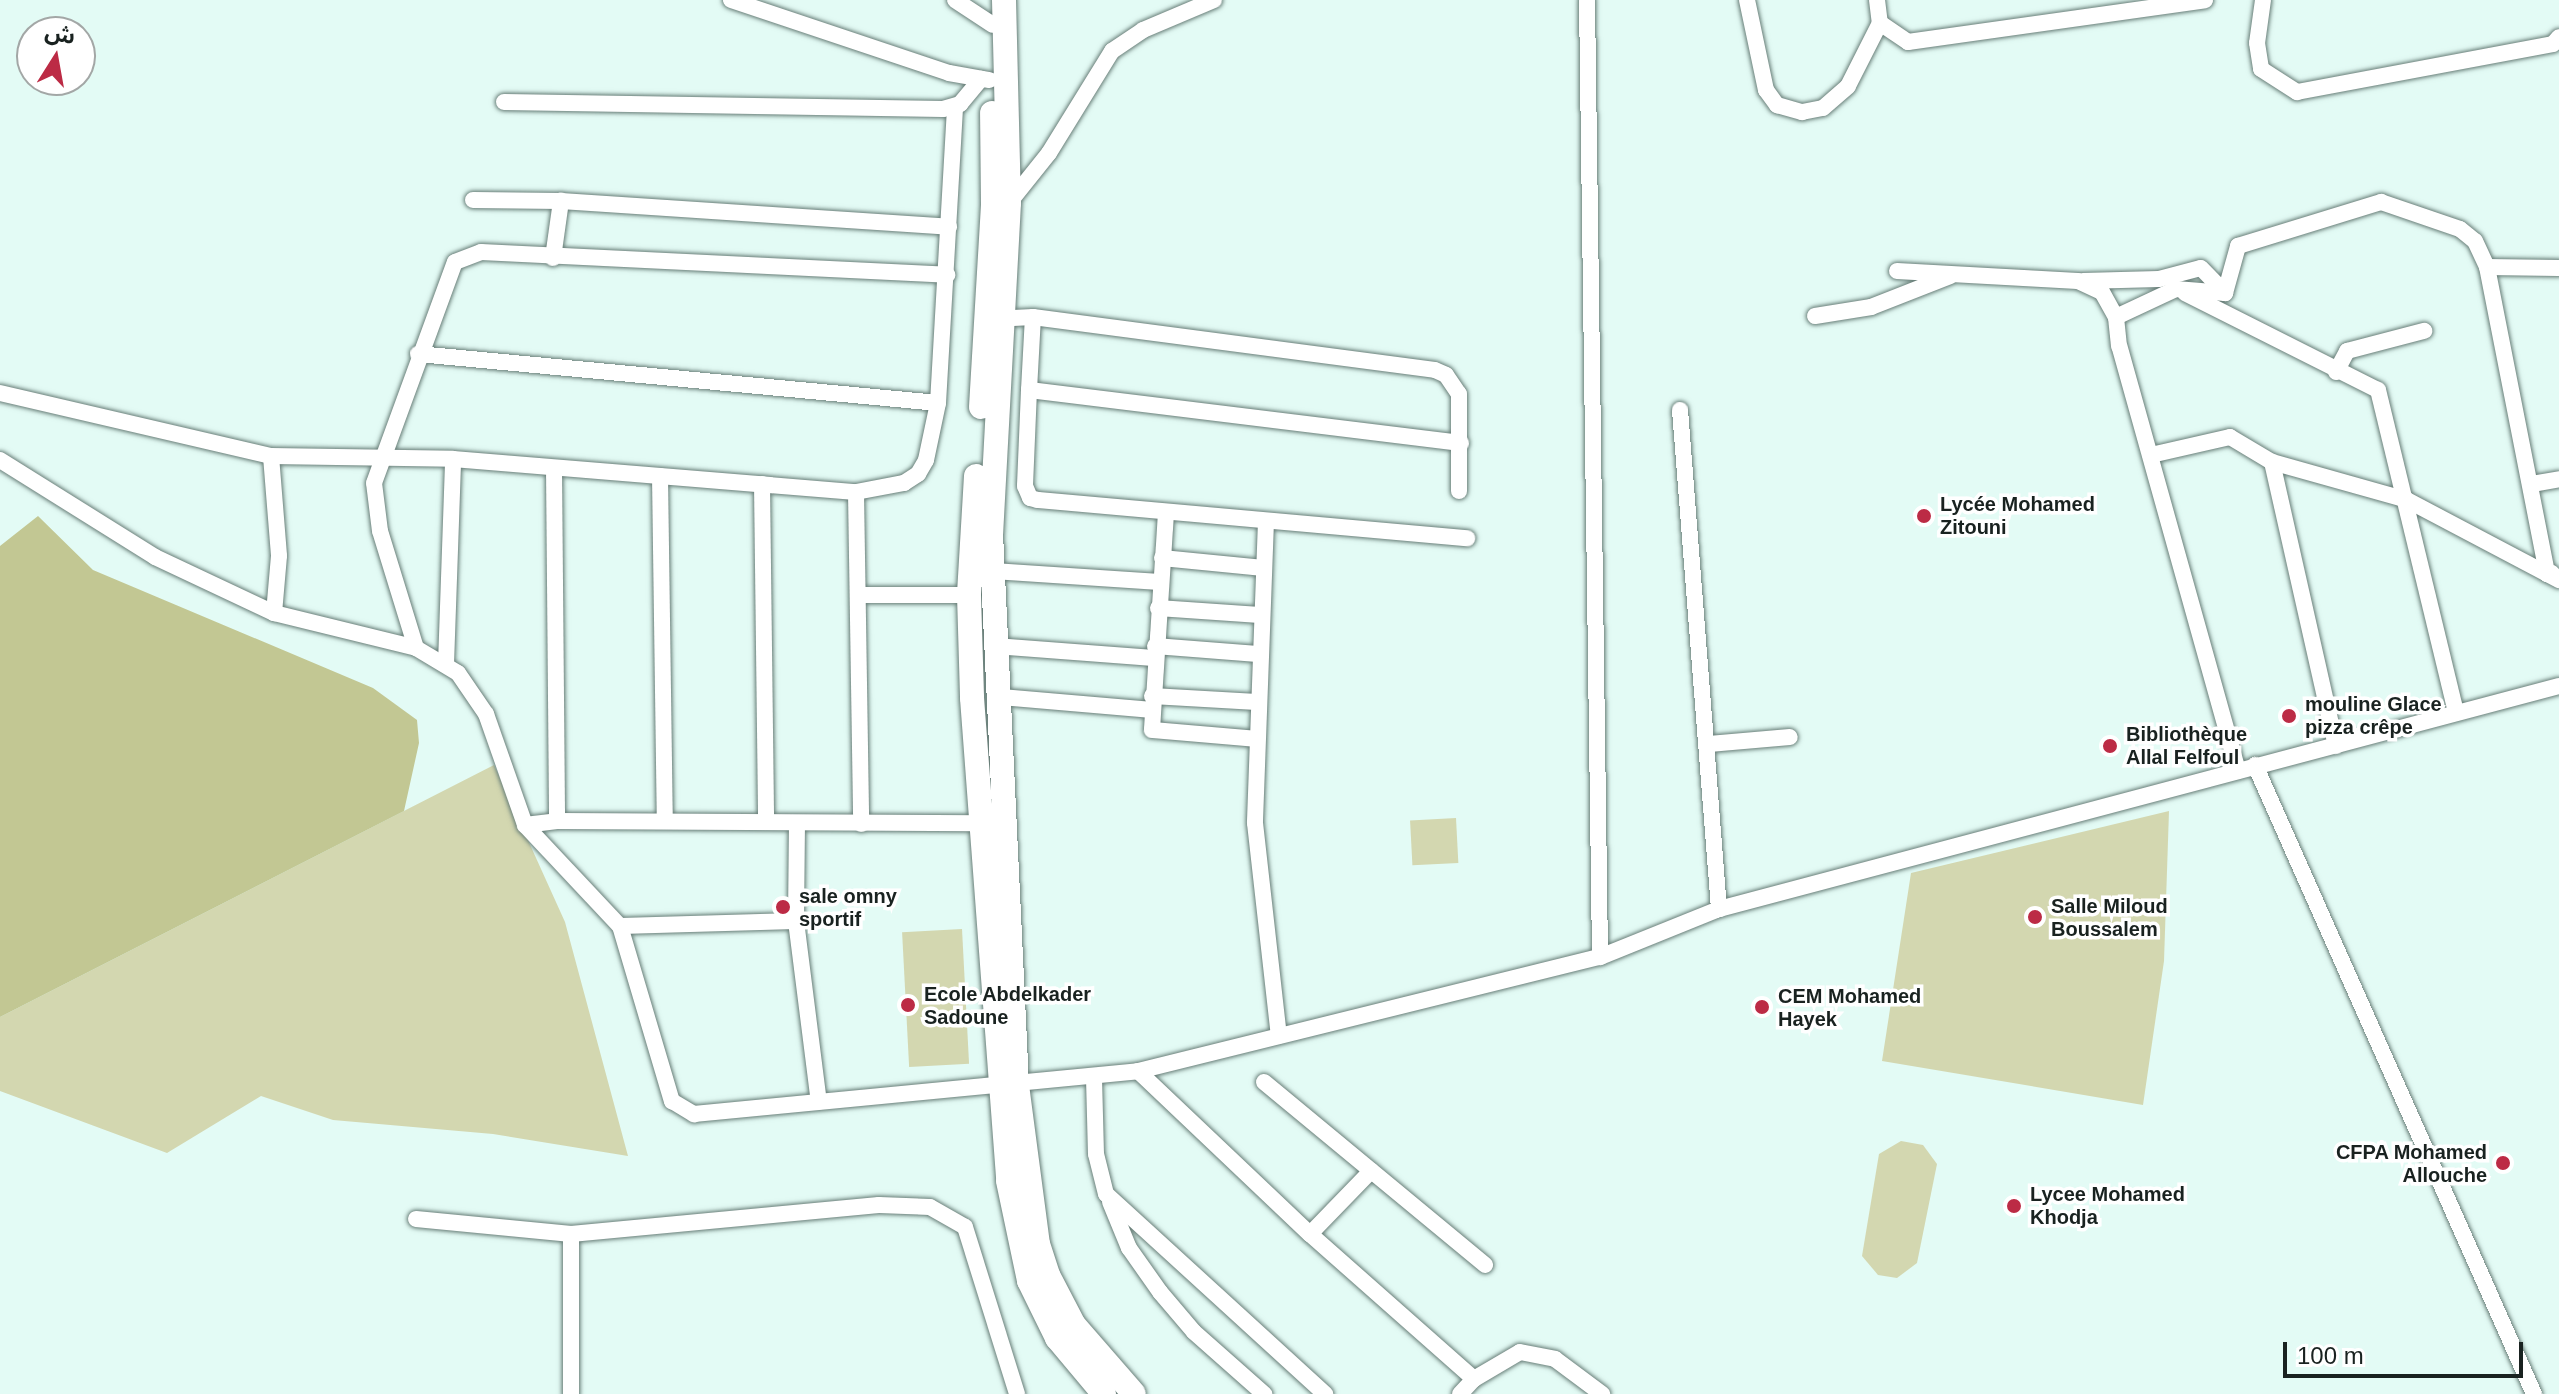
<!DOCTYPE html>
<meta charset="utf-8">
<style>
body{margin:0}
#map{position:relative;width:2559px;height:1394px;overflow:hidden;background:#e3fbf5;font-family:Arial,"Noto Sans Arabic",sans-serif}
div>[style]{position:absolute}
.green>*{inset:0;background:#d3d7b0;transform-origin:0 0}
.forest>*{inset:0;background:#c2c793}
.roads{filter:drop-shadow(0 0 2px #687e78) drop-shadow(0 0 2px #687e78)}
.minor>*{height:16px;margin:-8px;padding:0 8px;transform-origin:8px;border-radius:8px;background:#fff}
.primary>*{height:24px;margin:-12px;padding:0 12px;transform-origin:12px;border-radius:12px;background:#fff}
.dots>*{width:22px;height:22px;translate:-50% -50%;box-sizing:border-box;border:4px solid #fff;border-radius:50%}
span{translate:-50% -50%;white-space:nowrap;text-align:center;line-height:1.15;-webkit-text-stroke:7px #fff;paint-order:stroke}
.poi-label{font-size:20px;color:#192220;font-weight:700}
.left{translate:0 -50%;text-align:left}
.right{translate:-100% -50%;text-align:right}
.north{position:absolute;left:16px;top:16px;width:80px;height:80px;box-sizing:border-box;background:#fff;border:2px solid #a3a7a6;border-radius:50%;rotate:11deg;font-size:22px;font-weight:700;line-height:32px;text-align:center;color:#192220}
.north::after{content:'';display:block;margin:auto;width:28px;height:36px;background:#bc2b45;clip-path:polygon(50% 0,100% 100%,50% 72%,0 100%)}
.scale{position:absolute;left:2283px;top:1342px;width:240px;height:36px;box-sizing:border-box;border:4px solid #192220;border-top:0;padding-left:10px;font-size:24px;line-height:28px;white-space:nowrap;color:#192220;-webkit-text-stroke:6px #fff;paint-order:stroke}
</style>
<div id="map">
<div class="green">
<i style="clip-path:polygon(494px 765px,565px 922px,628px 1156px,493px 1134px,333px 1120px,261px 1096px,167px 1153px,0 1091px,0 1017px)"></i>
<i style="clip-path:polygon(2169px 811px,2164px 961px,2143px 1105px,1882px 1061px,1911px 873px)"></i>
<i style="left:1456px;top:818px;width:45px;height:46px;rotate:87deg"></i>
<i style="left:962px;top:929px;width:135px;height:60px;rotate:87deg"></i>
<i style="clip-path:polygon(1901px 1141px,1923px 1145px,1937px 1164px,1917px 1263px,1897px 1278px,1878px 1275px,1862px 1256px,1879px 1154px)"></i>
</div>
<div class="forest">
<i style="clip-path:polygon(38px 516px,93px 570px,373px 688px,417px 720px,419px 743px,404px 811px,0 1017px,0 546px)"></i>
</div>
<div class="roads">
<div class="minor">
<i style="left:731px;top:0;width:230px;rotate:18.5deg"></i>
<i style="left:949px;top:73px;width:41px;rotate:9.9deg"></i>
<i style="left:955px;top:0;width:45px;rotate:33.3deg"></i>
<i style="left:1587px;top:0;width:957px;rotate:89.22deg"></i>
<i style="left:1747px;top:0;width:92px;rotate:78.1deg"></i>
<i style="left:1766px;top:90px;width:19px;rotate:54deg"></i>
<i style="left:1777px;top:105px;width:26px;rotate:16deg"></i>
<i style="left:1802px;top:112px;width:21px;rotate:-11deg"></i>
<i style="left:1823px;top:108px;width:33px;rotate:-41deg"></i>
<i style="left:1848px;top:86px;width:71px;rotate:-63.1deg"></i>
<i style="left:1877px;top:0;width:23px;rotate:83deg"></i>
<i style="left:1880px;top:23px;width:34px;rotate:34deg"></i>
<i style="left:1908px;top:42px;width:300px;rotate:-8deg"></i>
<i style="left:2263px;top:0;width:43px;rotate:97.9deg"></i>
<i style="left:2257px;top:43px;width:26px;rotate:81deg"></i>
<i style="left:2261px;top:69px;width:43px;rotate:32.6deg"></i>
<i style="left:2297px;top:92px;width:260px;rotate:-10.6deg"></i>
<i style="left:2553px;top:44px;width:9px;rotate:-49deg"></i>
<i style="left:504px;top:102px;width:439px;rotate:0.9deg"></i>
<i style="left:943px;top:109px;width:18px;rotate:-16deg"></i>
<i style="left:960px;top:104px;width:33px;rotate:-50deg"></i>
<i style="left:473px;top:200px;width:88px;rotate:0.7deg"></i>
<i style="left:561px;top:201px;width:389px;rotate:3.8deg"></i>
<i style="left:1009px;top:203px;width:64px;rotate:-51.3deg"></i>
<i style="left:1049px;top:153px;width:120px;rotate:-58.3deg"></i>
<i style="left:1112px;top:51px;width:37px;rotate:-34deg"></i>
<i style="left:1143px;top:30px;width:77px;rotate:-22.9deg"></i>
<i style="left:553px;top:258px;width:58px;rotate:-82deg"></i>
<i style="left:2487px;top:267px;width:313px;rotate:78.9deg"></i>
<i style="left:2547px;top:574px;width:5px;rotate:-11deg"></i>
<i style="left:1897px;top:271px;width:181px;rotate:3.2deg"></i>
<i style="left:2078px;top:281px;width:26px;rotate:25deg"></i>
<i style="left:2102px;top:292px;width:29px;rotate:61deg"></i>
<i style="left:2083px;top:281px;width:76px;rotate:-1.5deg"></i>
<i style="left:2159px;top:279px;width:43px;rotate:-14.7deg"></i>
<i style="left:2201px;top:268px;width:35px;rotate:46deg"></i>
<i style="left:2185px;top:293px;width:216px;rotate:26.7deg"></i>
<i style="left:2378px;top:390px;width:332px;rotate:76.4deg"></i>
<i style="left:1815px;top:316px;width:57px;rotate:-9.1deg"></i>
<i style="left:1871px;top:307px;width:85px;rotate:-21.4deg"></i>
<i style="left:993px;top:319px;width:40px;rotate:-2.9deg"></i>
<i style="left:1033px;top:317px;width:405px;rotate:7.5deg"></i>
<i style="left:1435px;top:370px;width:12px;rotate:24deg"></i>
<i style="left:1446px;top:375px;width:23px;rotate:56deg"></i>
<i style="left:1459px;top:394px;width:97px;rotate:90deg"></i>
<i style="left:418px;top:354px;width:522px;rotate:5.38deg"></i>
<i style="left:2336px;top:372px;width:24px;rotate:-62deg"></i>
<i style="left:2347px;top:351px;width:80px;rotate:-14.6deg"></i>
<i style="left:1029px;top:390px;width:73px;rotate:-86.9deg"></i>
<i style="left:0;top:393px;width:278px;rotate:13.1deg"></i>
<i style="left:271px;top:456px;width:182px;rotate:0.9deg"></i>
<i style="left:453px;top:459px;width:404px;rotate:4.7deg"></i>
<i style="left:856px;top:492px;width:49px;rotate:-10.6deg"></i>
<i style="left:904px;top:483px;width:17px;rotate:-33deg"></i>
<i style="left:918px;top:474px;width:16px;rotate:-60deg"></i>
<i style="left:926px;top:460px;width:58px;rotate:-78.1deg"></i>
<i style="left:938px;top:403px;width:296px;rotate:-86.7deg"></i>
<i style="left:1680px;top:410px;width:501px;rotate:85.53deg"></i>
<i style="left:1461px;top:443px;width:435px;rotate:-173deg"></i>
<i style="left:1029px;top:390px;width:96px;rotate:92.4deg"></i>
<i style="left:1025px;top:486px;width:13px;rotate:67deg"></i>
<i style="left:1030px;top:498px;width:8px;rotate:14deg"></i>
<i style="left:1038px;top:500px;width:431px;rotate:5.1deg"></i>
<i style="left:2151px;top:455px;width:81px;rotate:-12.8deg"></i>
<i style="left:2230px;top:437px;width:49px;rotate:30.8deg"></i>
<i style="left:2272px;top:462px;width:140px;rotate:15.7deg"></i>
<i style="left:2407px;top:500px;width:172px;rotate:27.8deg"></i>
<i style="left:271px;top:456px;width:100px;rotate:85.4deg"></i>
<i style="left:279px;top:556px;width:57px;rotate:95deg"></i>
<i style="left:0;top:460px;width:183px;rotate:32deg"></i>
<i style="left:155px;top:557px;width:132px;rotate:25.2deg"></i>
<i style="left:274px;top:613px;width:146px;rotate:13.8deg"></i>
<i style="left:416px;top:648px;width:49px;rotate:30.8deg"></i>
<i style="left:458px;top:673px;width:50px;rotate:55.7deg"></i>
<i style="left:486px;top:714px;width:118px;rotate:70.6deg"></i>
<i style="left:525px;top:825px;width:139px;rotate:46.8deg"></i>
<i style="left:620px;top:926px;width:183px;rotate:73.5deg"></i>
<i style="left:672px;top:1101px;width:26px;rotate:31deg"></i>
<i style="left:694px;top:1114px;width:446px;rotate:-5.5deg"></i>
<i style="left:1138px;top:1071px;width:476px;rotate:-13.9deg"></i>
<i style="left:1600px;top:957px;width:128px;rotate:-22deg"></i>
<i style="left:1719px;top:909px;width:869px;rotate:-14.87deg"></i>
<i style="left:2272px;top:462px;width:291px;rotate:77.3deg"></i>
<i style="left:554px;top:468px;width:353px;rotate:89.5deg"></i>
<i style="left:660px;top:476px;width:345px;rotate:89.2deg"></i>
<i style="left:762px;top:484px;width:338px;rotate:89.3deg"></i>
<i style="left:2532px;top:484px;width:27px;rotate:-10deg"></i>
<i style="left:856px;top:492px;width:332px;rotate:89.1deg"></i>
<i style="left:1166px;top:513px;width:217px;rotate:93.7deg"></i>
<i style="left:1152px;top:730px;width:104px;rotate:4.9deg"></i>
<i style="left:1266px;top:521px;width:302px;rotate:92.1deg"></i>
<i style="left:1255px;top:823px;width:214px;rotate:83.6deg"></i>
<i style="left:1162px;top:558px;width:102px;rotate:5.6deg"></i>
<i style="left:993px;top:571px;width:167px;rotate:3.8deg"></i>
<i style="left:858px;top:595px;width:111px"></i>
<i style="left:1158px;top:608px;width:102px;rotate:3.9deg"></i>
<i style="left:995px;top:646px;width:159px;rotate:4.3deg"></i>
<i style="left:1155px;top:646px;width:103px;rotate:4.4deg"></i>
<i style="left:416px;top:648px;width:122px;rotate:-107.1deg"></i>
<i style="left:380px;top:531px;width:48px;rotate:-97.1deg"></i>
<i style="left:374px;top:483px;width:235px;rotate:-69.9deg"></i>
<i style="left:455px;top:262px;width:28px;rotate:-21deg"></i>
<i style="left:481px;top:252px;width:467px;rotate:2.8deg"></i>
<i style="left:446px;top:664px;width:205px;rotate:-88deg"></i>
<i style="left:1152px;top:696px;width:105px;rotate:3.3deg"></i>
<i style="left:1001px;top:697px;width:152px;rotate:4.9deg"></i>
<i style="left:1709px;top:744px;width:81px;rotate:-4.9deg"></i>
<i style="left:2255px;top:765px;width:688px;rotate:66.08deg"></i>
<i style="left:2238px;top:771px;width:441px;rotate:-105.6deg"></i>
<i style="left:2119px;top:346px;width:29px;rotate:-96deg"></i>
<i style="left:2116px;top:317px;width:66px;rotate:-25deg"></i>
<i style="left:2176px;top:289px;width:49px;rotate:4.7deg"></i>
<i style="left:2225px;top:293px;width:49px;rotate:-74.5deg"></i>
<i style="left:2238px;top:246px;width:150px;rotate:-17.1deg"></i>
<i style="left:2381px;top:202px;width:83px;rotate:18.9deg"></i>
<i style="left:2460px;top:229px;width:19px;rotate:39deg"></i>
<i style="left:2475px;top:241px;width:29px;rotate:65deg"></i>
<i style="left:2487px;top:267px;width:72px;rotate:0.8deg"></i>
<i style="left:797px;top:823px;width:98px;rotate:90.6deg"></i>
<i style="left:796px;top:921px;width:182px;rotate:82.8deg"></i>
<i style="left:525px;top:825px;width:32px;rotate:-7deg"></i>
<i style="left:557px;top:821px;width:424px;rotate:0.3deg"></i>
<i style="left:620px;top:926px;width:176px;rotate:-1.6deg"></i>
<i style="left:1138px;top:1071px;width:237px;rotate:43.5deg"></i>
<i style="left:1310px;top:1234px;width:219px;rotate:41.5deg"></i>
<i style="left:1094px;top:1078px;width:76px;rotate:88.5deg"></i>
<i style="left:1096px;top:1154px;width:41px;rotate:76deg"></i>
<i style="left:1106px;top:1194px;width:297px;rotate:42.4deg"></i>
<i style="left:1264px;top:1082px;width:287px;rotate:39.6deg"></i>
<i style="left:1110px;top:1202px;width:50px;rotate:67.6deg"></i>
<i style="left:1129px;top:1248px;width:54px;rotate:54.8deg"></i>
<i style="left:1160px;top:1292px;width:52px;rotate:49.6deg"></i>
<i style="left:1194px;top:1332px;width:94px;rotate:41.5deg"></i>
<i style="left:416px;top:1219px;width:156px;rotate:5.5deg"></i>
<i style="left:571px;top:1234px;width:309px;rotate:-5.4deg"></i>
<i style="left:879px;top:1205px;width:51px;rotate:2.2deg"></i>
<i style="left:930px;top:1207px;width:40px;rotate:29.7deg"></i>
<i style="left:965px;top:1227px;width:175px;rotate:72.7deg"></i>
<i style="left:571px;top:1234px;width:160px;rotate:90deg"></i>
<i style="left:1310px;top:1234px;width:88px;rotate:-45.9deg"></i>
<i style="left:1460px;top:1394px;width:21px;rotate:-47deg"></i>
<i style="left:1474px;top:1379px;width:53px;rotate:-30.4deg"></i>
<i style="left:1520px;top:1352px;width:36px;rotate:11deg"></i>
<i style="left:1555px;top:1359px;width:59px;rotate:36.7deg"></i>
</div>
<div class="primary">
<i style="left:1004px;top:0;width:203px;rotate:88.6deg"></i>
<i style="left:1009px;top:203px;width:330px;rotate:93.1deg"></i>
<i style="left:991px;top:533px;width:553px;rotate:87.3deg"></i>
<i style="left:1017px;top:1085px;width:160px;rotate:82.5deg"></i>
<i style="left:1038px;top:1244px;width:33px;rotate:72deg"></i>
<i style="left:1048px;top:1275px;width:56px;rotate:62.5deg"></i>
<i style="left:1074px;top:1325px;width:91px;rotate:49deg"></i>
<i style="left:981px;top:407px;width:204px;rotate:-86.6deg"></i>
<i style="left:993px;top:203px;width:90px;rotate:-90.6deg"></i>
<i style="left:976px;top:476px;width:119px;rotate:93.4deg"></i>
<i style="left:969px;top:595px;width:103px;rotate:88.3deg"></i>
<i style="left:972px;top:698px;width:484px;rotate:85.7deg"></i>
<i style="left:1008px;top:1181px;width:102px;rotate:78.1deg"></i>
<i style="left:1029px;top:1281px;width:64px;rotate:63.8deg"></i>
<i style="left:1057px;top:1338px;width:73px;rotate:50deg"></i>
</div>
</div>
<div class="dots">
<i style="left:1924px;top:516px;background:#bc2b45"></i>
<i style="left:2289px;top:716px;background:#bc2b45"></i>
<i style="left:2110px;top:746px;background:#bc2b45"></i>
<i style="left:783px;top:907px;background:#bc2b45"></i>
<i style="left:2035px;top:917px;background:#bc2b45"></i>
<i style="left:908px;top:1005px;background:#bc2b45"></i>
<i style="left:1762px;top:1007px;background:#bc2b45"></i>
<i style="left:2503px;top:1163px;background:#bc2b45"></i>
<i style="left:2014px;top:1206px;background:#bc2b45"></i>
</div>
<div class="poi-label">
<span class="left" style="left:1940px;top:516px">Lycée Mohamed<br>Zitouni</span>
<span class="left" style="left:2305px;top:716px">mouline Glace<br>pizza crêpe</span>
<span class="left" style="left:2126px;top:746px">Bibliothèque<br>Allal Felfoul</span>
<span class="left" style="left:799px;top:908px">sale omny<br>sportif</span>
<span class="left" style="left:2051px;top:918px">Salle Miloud<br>Boussalem</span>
<span class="left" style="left:924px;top:1006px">Ecole Abdelkader<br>Sadoune</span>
<span class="left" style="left:1778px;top:1008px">CEM Mohamed<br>Hayek</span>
<span class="right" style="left:2487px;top:1164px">CFPA Mohamed<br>Allouche</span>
<span class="left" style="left:2030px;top:1206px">Lycee Mohamed<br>Khodja</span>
</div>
<div class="north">ش</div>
<div class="scale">100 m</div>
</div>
